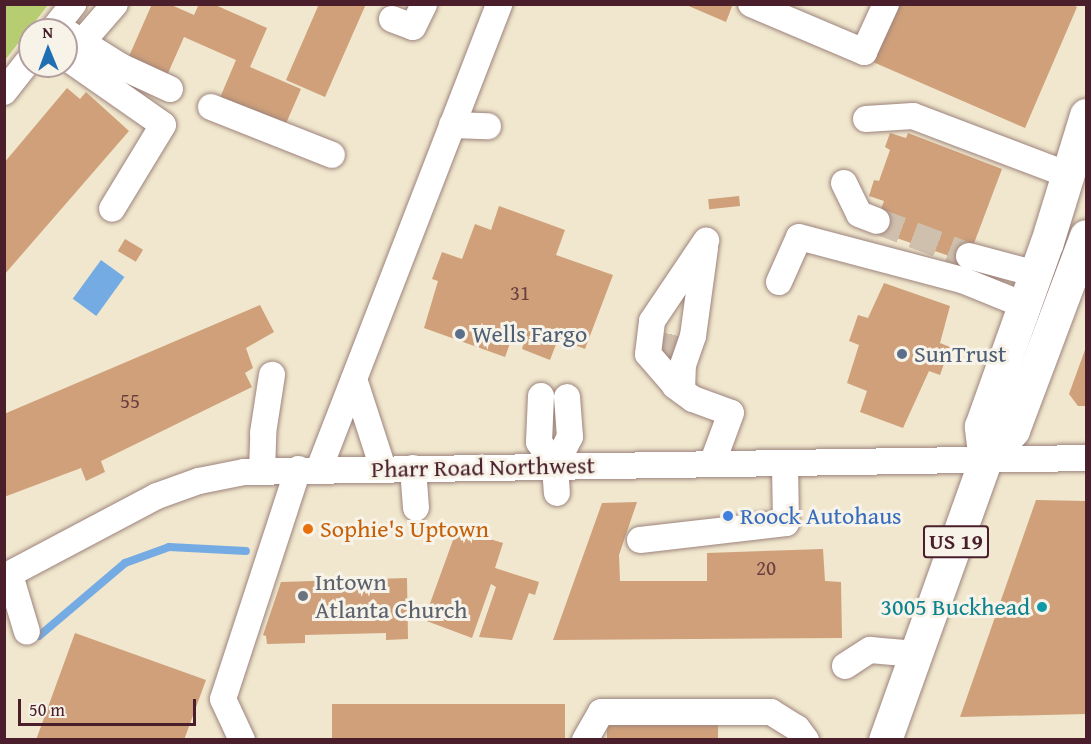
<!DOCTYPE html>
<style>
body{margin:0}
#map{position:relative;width:1091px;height:744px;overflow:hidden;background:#f0e7ce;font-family:"Gentium Book Plus",serif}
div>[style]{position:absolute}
.green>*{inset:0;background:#b7cd71}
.water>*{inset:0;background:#75abe3;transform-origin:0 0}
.stream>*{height:8px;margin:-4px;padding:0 4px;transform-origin:4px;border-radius:4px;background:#75abe3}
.building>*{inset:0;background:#cfa07a;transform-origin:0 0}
.minor-tunnel>*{height:26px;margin-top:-13px;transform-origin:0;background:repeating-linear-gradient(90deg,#cfbfad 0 26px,transparent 0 39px)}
.roads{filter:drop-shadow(0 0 2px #9d837c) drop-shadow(0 0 2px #9d837c)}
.minor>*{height:26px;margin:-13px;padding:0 13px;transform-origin:13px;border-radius:13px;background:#fff}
.highway>*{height:33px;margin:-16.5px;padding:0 16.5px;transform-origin:16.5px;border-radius:16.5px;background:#fff}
.dots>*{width:16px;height:16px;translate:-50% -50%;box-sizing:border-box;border:3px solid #f7f3e8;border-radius:50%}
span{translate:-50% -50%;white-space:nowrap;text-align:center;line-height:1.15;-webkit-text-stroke:6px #f7f3e8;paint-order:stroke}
.number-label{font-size:21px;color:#6b3f3f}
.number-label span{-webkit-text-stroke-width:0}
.shield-label span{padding:2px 4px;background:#f7f3e8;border:2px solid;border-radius:4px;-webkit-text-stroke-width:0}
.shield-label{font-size:22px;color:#4a1f2b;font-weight:700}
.service-label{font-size:24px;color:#4e5e75}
.left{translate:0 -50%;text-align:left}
.street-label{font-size:24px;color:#4a1f2b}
.shop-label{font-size:24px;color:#366cbe}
.food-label{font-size:24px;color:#c56008}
.worship-label{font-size:24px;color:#5b616d}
.culture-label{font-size:24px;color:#0d838f}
.right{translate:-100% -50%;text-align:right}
.frame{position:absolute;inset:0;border:6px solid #4a1f2b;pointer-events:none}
.north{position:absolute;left:18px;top:18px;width:60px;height:60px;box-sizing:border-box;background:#f7f3e8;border:2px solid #b29e9c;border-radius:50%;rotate:359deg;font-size:16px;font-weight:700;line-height:24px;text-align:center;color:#4a1f2b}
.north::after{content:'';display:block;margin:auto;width:21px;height:27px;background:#1f6fb2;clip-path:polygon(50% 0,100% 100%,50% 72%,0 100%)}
.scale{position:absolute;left:18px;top:699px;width:178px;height:27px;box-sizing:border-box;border:3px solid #4a1f2b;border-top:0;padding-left:8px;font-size:18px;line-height:21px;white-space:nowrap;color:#4a1f2b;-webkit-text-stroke:4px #f7f3e8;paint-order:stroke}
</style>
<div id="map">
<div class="green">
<i style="clip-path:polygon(5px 4px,48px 5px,5px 60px,4px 5px)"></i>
</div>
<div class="water">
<i style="left:101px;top:260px;width:29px;height:48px;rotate:36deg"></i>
</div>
<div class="stream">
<i style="left:39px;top:636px;width:113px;rotate:-40.3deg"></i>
<i style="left:125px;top:563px;width:47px;rotate:-20deg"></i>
<i style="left:169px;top:547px;width:77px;rotate:3deg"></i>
</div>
<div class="building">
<i style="clip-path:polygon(152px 4px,169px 4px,194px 15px,199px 4px,213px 4px,267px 28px,250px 67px,301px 89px,284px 128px,219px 100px,236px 60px,184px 37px,165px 80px,126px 63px)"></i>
<i style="clip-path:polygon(319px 4px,366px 4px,325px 97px,286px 80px)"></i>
<i style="clip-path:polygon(684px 4px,733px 4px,726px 22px)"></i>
<i style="clip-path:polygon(897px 4px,1070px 4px,1077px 7px,1025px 128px,873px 62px)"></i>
<i style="clip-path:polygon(67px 88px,80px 99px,86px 92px,129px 131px,4px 275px,4px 163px)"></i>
<i style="clip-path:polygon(890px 133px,906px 138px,908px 133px,1002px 169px,967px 262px,873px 230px,884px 201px,869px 196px,874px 180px,879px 181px,890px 150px,885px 147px)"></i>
<i style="left:739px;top:196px;width:10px;height:31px;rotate:84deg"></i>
<i style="clip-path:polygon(499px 206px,565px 230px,556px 255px,613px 275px,585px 349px,558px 339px,550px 360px,522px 349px,524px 342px,512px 338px,505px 357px,424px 328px,438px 281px,432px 279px,442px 252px,462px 259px,475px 224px,491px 230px)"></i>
<i style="left:125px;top:239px;width:21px;height:14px;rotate:31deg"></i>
<i style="clip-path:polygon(884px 283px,950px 306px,940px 343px,950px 347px,940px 375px,929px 371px,903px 428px,860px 412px,867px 391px,847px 383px,859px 345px,849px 341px,858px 315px,868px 318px)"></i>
<i style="clip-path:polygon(260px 305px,274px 332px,246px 348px,253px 368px,245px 373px,252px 387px,101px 461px,105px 472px,86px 481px,81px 468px,4px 497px,4px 414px)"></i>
<i style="clip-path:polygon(1086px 347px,1086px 406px,1078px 406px,1069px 394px)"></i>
<i style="clip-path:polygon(1036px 500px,1086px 501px,1086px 714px,960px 717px)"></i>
<i style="clip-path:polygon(637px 502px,619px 555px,620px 581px,707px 581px,707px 553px,823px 549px,825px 581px,841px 582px,842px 638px,553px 640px,602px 503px)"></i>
<i style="clip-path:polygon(457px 529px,503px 543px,495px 568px,539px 582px,535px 595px,529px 593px,512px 640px,479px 637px,496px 587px,491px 584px,472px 638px,424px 620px)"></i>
<i style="clip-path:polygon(407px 578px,408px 639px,386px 640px,386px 633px,305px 635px,305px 643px,267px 644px,266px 636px,263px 635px,281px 582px)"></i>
<i style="clip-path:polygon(75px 633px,206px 680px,184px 740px,36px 740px)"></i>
<i style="left:565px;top:704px;width:36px;height:233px;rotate:90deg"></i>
<i style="left:718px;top:721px;width:19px;height:111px;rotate:90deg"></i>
</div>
<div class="minor-tunnel">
<i style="left:877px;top:221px;width:98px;rotate:20.8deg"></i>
<i style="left:671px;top:361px;width:31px;rotate:-77deg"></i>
</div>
<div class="roads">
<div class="minor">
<i style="left:751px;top:4px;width:123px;rotate:23deg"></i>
<i style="left:864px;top:52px;width:53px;rotate:-65.4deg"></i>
<i style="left:392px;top:19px;width:22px;rotate:21deg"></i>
<i style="left:413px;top:27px;width:25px;rotate:-64deg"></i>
<i style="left:53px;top:30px;width:33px;rotate:-52deg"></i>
<i style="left:66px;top:32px;width:64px;rotate:32.2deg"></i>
<i style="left:120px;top:66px;width:55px;rotate:24.7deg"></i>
<i style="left:82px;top:42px;width:50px;rotate:-49deg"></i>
<i style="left:66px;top:57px;width:118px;rotate:35deg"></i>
<i style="left:163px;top:125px;width:98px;rotate:121.3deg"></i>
<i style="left:4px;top:92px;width:42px;rotate:-51.8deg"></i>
<i style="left:211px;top:107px;width:130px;rotate:21.6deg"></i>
<i style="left:866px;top:119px;width:47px;rotate:-3.7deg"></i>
<i style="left:913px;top:116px;width:166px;rotate:20.8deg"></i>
<i style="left:452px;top:125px;width:36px;rotate:2deg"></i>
<i style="left:844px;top:183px;width:34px;rotate:64deg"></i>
<i style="left:859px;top:214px;width:19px;rotate:21deg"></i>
<i style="left:969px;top:256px;width:69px;rotate:15deg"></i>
<i style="left:779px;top:282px;width:49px;rotate:-66deg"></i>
<i style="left:799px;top:237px;width:169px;rotate:14.8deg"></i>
<i style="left:962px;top:280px;width:67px;rotate:22deg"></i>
<i style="left:673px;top:378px;width:8px;rotate:76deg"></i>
<i style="left:675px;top:386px;width:22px;rotate:36deg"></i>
<i style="left:693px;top:399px;width:40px;rotate:20.2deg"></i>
<i style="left:731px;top:413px;width:54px;rotate:110.4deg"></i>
<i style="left:354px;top:379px;width:94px;rotate:72deg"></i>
<i style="left:673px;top:383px;width:38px;rotate:-131deg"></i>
<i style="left:648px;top:354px;width:33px;rotate:-83deg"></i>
<i style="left:652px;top:321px;width:97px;rotate:-56deg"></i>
<i style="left:682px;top:391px;width:26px;rotate:-88deg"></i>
<i style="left:683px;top:365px;width:31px;rotate:-71deg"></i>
<i style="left:693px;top:336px;width:89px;rotate:-82.2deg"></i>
<i style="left:541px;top:396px;width:46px;rotate:92.5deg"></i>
<i style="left:539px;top:442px;width:29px;rotate:56deg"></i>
<i style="left:555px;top:466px;width:27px;rotate:86deg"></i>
<i style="left:555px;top:466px;width:33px;rotate:-63deg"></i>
<i style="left:570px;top:437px;width:40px;rotate:-94.3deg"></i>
<i style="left:413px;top:468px;width:40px;rotate:85.7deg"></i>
<i style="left:319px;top:469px;width:499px;rotate:-68.8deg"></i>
<i style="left:262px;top:471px;width:38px;rotate:-88deg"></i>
<i style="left:263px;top:433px;width:59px;rotate:-81.2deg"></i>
<i style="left:640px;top:540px;width:147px;rotate:-6.6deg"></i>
<i style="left:786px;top:523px;width:60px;rotate:-91deg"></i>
<i style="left:10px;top:575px;width:59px;rotate:73.4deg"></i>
<i style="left:4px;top:577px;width:173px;rotate:-27.9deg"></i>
<i style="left:157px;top:496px;width:45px;rotate:-19.7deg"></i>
<i style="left:199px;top:481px;width:46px;rotate:-11.3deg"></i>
<i style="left:244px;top:472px;width:842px;rotate:-0.95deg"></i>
<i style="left:845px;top:666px;width:30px;rotate:-33deg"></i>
<i style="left:870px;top:650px;width:46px;rotate:5deg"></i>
<i style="left:242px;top:740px;width:45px;rotate:-114.9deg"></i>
<i style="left:223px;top:699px;width:242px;rotate:-71.9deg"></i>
<i style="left:585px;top:740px;width:32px;rotate:-60deg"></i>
<i style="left:601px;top:712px;width:170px"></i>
<i style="left:771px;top:712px;width:31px;rotate:32deg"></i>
<i style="left:797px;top:728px;width:15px;rotate:53deg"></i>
</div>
<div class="highway">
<i style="left:985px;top:461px;width:35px;rotate:-97deg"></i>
<i style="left:981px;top:426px;width:195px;rotate:-70.3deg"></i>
<i style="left:1047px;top:242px;width:133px;rotate:-72.9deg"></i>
<i style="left:885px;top:740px;width:296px;rotate:-70.3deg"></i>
<i style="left:985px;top:461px;width:42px;rotate:-47.9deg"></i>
<i style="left:1013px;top:430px;width:207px;rotate:-69.4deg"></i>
</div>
</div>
<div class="dots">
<i style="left:460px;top:334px;background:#5c6f8a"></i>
<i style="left:902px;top:354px;background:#5c6f8a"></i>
<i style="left:728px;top:516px;background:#3f7fe0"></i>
<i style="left:308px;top:529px;background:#e8710a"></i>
<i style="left:303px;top:596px;background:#6b7280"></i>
<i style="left:1042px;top:607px;background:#0f9aa8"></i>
</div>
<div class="number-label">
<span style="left:520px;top:293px">31</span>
<span style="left:130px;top:401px">55</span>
<span style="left:766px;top:568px">20</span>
</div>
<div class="shield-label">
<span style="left:956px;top:542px">US 19</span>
</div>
<div class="service-label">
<span class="left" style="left:472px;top:334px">Wells Fargo</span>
<span class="left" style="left:914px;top:354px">SunTrust</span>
</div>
<div class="street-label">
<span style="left:483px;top:467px;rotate:-1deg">Pharr Road Northwest</span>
</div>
<div class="shop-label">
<span class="left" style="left:740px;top:516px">Roock Autohaus</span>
</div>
<div class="food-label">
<span class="left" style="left:320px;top:529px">Sophie's Uptown</span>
</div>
<div class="worship-label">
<span class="left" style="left:315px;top:596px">Intown<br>Atlanta Church</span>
</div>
<div class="culture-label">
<span class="right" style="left:1030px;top:607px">3005 Buckhead</span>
</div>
<div class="frame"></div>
<div class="north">N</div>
<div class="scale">50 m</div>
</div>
